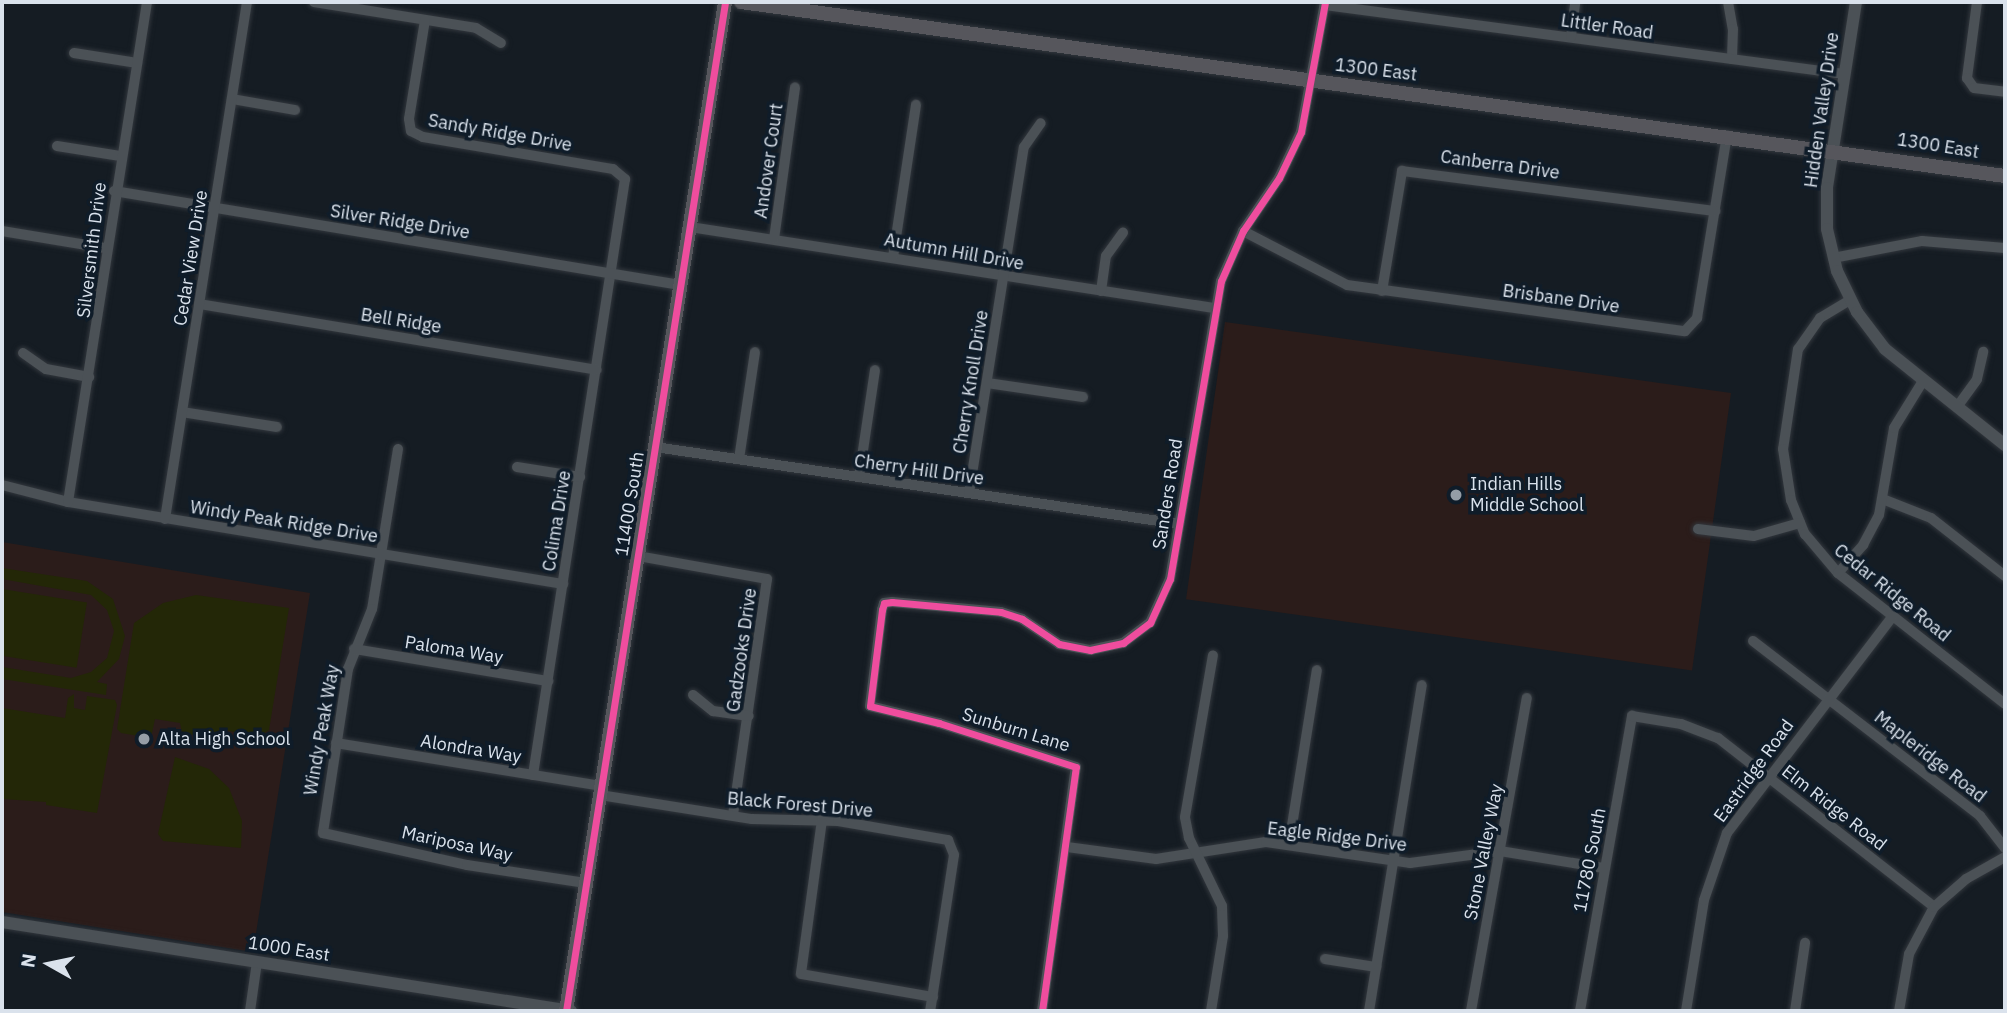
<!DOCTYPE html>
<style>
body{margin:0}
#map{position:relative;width:2007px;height:1013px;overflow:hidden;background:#151c23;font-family:"IBM Plex Sans",sans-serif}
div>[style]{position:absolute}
.education>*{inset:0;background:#2b1c1a;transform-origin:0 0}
.green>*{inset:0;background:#232707;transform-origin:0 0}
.roads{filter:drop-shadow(0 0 2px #32373d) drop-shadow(0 0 2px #32373d)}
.street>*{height:10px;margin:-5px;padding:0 5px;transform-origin:5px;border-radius:5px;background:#4b5156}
.secondary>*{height:12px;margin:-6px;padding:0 6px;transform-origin:6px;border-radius:6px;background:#4b5156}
.primary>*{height:14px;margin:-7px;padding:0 7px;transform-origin:7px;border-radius:7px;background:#56565c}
.cycleway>*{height:7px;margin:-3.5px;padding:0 3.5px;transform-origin:3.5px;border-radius:3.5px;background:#ef4d9e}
.dots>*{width:19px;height:19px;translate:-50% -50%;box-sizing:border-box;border:4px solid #0f1c29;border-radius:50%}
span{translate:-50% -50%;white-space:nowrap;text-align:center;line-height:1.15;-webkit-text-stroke:7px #0f1c29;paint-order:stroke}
.street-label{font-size:18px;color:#dae2ec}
.poi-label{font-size:18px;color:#dae2ec}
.left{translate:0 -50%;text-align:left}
.frame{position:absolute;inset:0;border:4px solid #dae2ec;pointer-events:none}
.north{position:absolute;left:14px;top:929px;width:70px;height:70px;-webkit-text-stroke:5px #0f1c29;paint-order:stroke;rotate:279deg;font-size:19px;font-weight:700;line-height:28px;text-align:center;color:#dae2ec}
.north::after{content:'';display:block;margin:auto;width:24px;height:32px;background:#dae2ec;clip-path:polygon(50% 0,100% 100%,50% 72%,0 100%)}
</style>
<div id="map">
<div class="education">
<i style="left:1225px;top:322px;width:511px;height:280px;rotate:8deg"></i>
<i style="clip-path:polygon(2px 542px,310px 593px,253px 952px,2px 912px)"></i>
</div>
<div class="green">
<i style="clip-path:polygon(2px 568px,87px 581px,113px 599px,125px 636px,119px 659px,97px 682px,107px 684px,106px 695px,2px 679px,2px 667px,71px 678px,91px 672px,107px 658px,114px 631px,107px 610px,91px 595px,2px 579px)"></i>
<i style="left:2px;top:589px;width:86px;height:66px;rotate:9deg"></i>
<i style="clip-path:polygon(196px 595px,289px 608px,269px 730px,258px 737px,220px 729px,218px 739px,182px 733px,180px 723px,155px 719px,151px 738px,121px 733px,117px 729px,134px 623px,163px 603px)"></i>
<i style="clip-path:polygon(74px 694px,74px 708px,85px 710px,87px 696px,115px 700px,117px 705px,97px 813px,46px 805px,46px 802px,3px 799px,2px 708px,65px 718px,68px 698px)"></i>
<i style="clip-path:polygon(175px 757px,209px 769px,229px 788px,242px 821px,241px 848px,163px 841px,158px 834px)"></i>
</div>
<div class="roads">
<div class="street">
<i style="left:314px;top:2px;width:164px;rotate:9.1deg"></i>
<i style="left:476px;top:28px;width:29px;rotate:31deg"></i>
<i style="left:1728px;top:2px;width:27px;rotate:80deg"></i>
<i style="left:1733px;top:29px;width:30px;rotate:92deg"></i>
<i style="left:1977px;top:2px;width:77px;rotate:97.5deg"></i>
<i style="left:1967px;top:78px;width:12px;rotate:55deg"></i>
<i style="left:1974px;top:88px;width:31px;rotate:7deg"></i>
<i style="left:1325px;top:5px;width:524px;rotate:7.57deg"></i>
<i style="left:425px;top:20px;width:100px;rotate:99.2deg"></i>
<i style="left:409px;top:119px;width:12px;rotate:81deg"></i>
<i style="left:411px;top:131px;width:13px;rotate:27deg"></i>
<i style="left:423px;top:137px;width:193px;rotate:9.6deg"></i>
<i style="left:613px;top:169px;width:16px;rotate:40deg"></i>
<i style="left:625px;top:179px;width:603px;rotate:98.78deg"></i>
<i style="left:1571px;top:37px;width:35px;rotate:-83deg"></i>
<i style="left:74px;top:53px;width:64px;rotate:9deg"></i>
<i style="left:232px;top:99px;width:64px;rotate:9.9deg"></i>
<i style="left:57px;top:146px;width:64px;rotate:9deg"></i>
<i style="left:114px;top:191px;width:574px;rotate:9.43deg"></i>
<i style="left:690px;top:227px;width:530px;rotate:8.79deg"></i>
<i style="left:2px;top:231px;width:104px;rotate:9.4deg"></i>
<i style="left:1243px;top:231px;width:117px;rotate:27.4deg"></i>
<i style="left:1347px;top:285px;width:341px;rotate:7.8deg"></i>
<i style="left:1685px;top:331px;width:18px;rotate:-47deg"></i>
<i style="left:1697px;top:318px;width:185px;rotate:-80.7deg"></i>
<i style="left:774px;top:239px;width:153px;rotate:-82.1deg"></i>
<i style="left:893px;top:257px;width:154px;rotate:-81.4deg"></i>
<i style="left:1833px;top:258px;width:91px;rotate:-10.8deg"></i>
<i style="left:1922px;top:241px;width:83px;rotate:4.8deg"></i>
<i style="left:1101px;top:291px;width:35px;rotate:-82deg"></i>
<i style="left:1106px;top:256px;width:29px;rotate:-54deg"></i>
<i style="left:1382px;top:291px;width:122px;rotate:-80.5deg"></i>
<i style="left:1402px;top:171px;width:316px;rotate:7.3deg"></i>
<i style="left:1850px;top:300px;width:35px;rotate:149deg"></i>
<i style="left:1820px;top:318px;width:38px;rotate:125deg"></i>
<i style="left:1798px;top:349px;width:101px;rotate:98.5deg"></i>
<i style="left:1783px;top:449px;width:52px;rotate:81.1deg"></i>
<i style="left:1791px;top:500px;width:37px;rotate:68deg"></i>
<i style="left:1805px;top:534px;width:51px;rotate:49.8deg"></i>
<i style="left:1838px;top:573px;width:212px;rotate:38.1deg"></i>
<i style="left:199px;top:304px;width:403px;rotate:9.4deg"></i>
<i style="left:23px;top:353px;width:28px;rotate:35deg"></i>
<i style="left:46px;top:369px;width:44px;rotate:10.5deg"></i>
<i style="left:987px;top:383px;width:97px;rotate:8.3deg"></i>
<i style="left:1957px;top:407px;width:34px;rotate:-54deg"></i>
<i style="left:1977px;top:379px;width:28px;rotate:-77deg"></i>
<i style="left:182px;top:412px;width:96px;rotate:9deg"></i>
<i style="left:655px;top:447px;width:530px;rotate:8.36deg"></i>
<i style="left:398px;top:449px;width:162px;rotate:99.2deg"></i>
<i style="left:372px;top:609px;width:65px;rotate:111.8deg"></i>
<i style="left:348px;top:669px;width:166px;rotate:98.7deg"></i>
<i style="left:323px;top:833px;width:148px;rotate:12.5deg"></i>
<i style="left:467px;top:865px;width:120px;rotate:8.6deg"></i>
<i style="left:739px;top:459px;width:108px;rotate:-81.5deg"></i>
<i style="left:517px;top:467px;width:64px;rotate:9deg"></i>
<i style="left:859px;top:477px;width:108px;rotate:-81.5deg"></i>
<i style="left:2px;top:485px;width:68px;rotate:14.4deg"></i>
<i style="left:68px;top:502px;width:502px;rotate:9.41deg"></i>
<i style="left:969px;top:493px;width:350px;rotate:-81deg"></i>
<i style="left:1024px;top:147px;width:29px;rotate:-55deg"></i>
<i style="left:1885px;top:500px;width:49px;rotate:21.4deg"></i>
<i style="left:1931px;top:518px;width:94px;rotate:38.1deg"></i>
<i style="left:68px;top:502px;width:506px;rotate:-81.02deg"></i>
<i style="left:165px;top:519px;width:523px;rotate:-80.99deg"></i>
<i style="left:1698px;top:529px;width:56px;rotate:7.1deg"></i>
<i style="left:1754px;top:536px;width:48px;rotate:-15.8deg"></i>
<i style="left:638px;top:556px;width:131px;rotate:10.1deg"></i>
<i style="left:767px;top:579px;width:239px;rotate:98.2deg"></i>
<i style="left:1838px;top:573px;width:38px;rotate:-48deg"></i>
<i style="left:1863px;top:545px;width:34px;rotate:-62deg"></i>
<i style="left:1879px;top:515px;width:88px;rotate:-80.2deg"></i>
<i style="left:1894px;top:428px;width:55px;rotate:-58.3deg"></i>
<i style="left:1753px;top:641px;width:287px;rotate:37.6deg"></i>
<i style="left:1980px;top:816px;width:41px;rotate:52deg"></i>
<i style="left:354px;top:649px;width:197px;rotate:9.4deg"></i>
<i style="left:693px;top:695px;width:26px;rotate:39deg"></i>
<i style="left:713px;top:711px;width:36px;rotate:8deg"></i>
<i style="left:336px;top:743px;width:268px;rotate:9.2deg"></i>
<i style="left:600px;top:795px;width:154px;rotate:9deg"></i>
<i style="left:752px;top:819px;width:86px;rotate:1.3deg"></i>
<i style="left:838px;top:821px;width:112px;rotate:9.8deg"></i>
<i style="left:948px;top:840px;width:16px;rotate:68deg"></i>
<i style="left:954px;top:855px;width:158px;rotate:98.7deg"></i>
<i style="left:822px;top:820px;width:155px;rotate:97.8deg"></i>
<i style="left:801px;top:974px;width:134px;rotate:9.9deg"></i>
<i style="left:1289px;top:844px;width:176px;rotate:-80.9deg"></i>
<i style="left:1067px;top:847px;width:90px;rotate:7.7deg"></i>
<i style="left:1156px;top:859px;width:111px;rotate:-8.8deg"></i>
<i style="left:1266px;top:842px;width:146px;rotate:8.3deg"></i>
<i style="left:1410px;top:863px;width:91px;rotate:-7.6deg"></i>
<i style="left:1500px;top:851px;width:105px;rotate:9.3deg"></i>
<i style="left:1325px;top:959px;width:52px;rotate:8.9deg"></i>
<i style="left:250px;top:1011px;width:49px;rotate:-81.9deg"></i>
<i style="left:1042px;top:1011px;width:246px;rotate:-82.1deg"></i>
<i style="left:1076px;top:767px;width:144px;rotate:-162.2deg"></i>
<i style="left:939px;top:723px;width:71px;rotate:-166.2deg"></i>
<i style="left:870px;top:706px;width:97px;rotate:-82.9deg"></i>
<i style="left:882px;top:610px;width:7px;rotate:-74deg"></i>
<i style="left:884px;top:603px;width:8px;rotate:-7deg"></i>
<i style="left:892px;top:602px;width:109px;rotate:5.2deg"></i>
<i style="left:1001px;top:612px;width:22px;rotate:18deg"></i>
<i style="left:1022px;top:619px;width:45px;rotate:34deg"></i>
<i style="left:1059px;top:644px;width:32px;rotate:11deg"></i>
<i style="left:1090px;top:650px;width:34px;rotate:-12deg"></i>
<i style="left:1123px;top:643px;width:34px;rotate:-37deg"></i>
<i style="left:1150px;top:623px;width:48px;rotate:-65.6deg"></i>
<i style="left:1170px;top:579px;width:302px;rotate:-80.3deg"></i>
<i style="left:1221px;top:281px;width:55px;rotate:-66.3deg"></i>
<i style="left:1243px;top:231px;width:64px;rotate:-55.8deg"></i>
<i style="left:1279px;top:178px;width:51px;rotate:-64.4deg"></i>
<i style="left:1301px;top:132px;width:132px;rotate:-79.5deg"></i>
<i style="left:1211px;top:1011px;width:76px;rotate:-80.9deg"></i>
<i style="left:1223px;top:936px;width:30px;rotate:-92deg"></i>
<i style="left:1222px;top:906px;width:76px;rotate:-115.9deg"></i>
<i style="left:1189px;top:838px;width:21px;rotate:-101deg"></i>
<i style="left:1185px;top:817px;width:164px;rotate:-80.2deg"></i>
<i style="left:1369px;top:1011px;width:330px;rotate:-80.8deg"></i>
<i style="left:1471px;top:1011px;width:318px;rotate:-79.9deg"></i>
<i style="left:1580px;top:1011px;width:300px;rotate:-80deg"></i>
<i style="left:1632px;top:716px;width:50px;rotate:9.3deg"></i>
<i style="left:1681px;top:724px;width:40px;rotate:21deg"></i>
<i style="left:1718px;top:738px;width:274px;rotate:38deg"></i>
<i style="left:1686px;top:1011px;width:112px;rotate:-80.8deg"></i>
<i style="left:1704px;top:900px;width:71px;rotate:-71.1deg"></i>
<i style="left:1727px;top:833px;width:273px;rotate:-52.6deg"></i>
<i style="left:1795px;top:1011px;width:69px;rotate:-81.6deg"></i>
<i style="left:1899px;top:1011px;width:58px;rotate:-80deg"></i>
<i style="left:1909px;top:954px;width:53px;rotate:-62deg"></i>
<i style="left:1934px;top:907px;width:43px;rotate:-41.2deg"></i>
<i style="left:1966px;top:879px;width:45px;rotate:-29.4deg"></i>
</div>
<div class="secondary">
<i style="left:1856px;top:2px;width:188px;rotate:98.9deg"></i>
<i style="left:1827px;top:188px;width:41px;rotate:90deg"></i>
<i style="left:1827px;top:229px;width:43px;rotate:76.6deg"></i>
<i style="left:1837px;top:271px;width:46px;rotate:64deg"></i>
<i style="left:1857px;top:312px;width:46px;rotate:52.9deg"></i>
<i style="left:1885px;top:349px;width:154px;rotate:38.7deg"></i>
<i style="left:2px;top:922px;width:576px;rotate:8.89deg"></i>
</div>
<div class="primary">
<i style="left:741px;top:2px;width:1276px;rotate:7.84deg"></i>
<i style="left:566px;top:1011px;width:1021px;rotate:-81.04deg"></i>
</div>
</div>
<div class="cycleway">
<i style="left:566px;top:1011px;width:1021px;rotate:-81.04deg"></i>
<i style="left:1042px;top:1011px;width:246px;rotate:-82.1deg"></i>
<i style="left:1076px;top:767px;width:144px;rotate:-162.2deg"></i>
<i style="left:939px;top:723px;width:71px;rotate:-166.2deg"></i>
<i style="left:870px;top:706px;width:97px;rotate:-82.9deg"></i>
<i style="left:882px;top:610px;width:7px;rotate:-74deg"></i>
<i style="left:884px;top:603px;width:8px;rotate:-7deg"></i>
<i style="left:892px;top:602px;width:109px;rotate:5.2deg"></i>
<i style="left:1001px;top:612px;width:22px;rotate:18deg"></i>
<i style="left:1022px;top:619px;width:45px;rotate:34deg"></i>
<i style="left:1059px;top:644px;width:32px;rotate:11deg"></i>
<i style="left:1090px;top:650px;width:34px;rotate:-12deg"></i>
<i style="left:1123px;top:643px;width:34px;rotate:-37deg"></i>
<i style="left:1150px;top:623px;width:48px;rotate:-65.6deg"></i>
<i style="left:1170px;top:579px;width:302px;rotate:-80.3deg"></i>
<i style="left:1221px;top:281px;width:55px;rotate:-66.3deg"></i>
<i style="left:1243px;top:231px;width:64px;rotate:-55.8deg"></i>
<i style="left:1279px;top:178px;width:51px;rotate:-64.4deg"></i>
<i style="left:1301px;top:132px;width:132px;rotate:-79.5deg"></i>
</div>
<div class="dots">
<i style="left:1456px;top:495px;background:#959da6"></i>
<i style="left:144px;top:739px;background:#959da6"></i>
</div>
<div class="street-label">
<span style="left:1607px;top:27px;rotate:8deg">Littler Road</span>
<span style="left:1376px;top:70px;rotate:7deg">1300 East</span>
<span style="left:1822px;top:110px;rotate:-82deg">Hidden Valley Drive</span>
<span style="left:500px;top:133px;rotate:10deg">Sandy Ridge Drive</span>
<span style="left:1938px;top:146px;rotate:9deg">1300 East</span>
<span style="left:769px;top:161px;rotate:-82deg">Andover Court</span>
<span style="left:1500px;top:165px;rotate:8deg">Canberra Drive</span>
<span style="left:400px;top:222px;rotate:9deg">Silver Ridge Drive</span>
<span style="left:92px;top:250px;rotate:-83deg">Silversmith Drive</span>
<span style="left:954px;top:252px;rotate:10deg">Autumn Hill Drive</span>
<span style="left:191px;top:258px;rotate:-81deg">Cedar View Drive</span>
<span style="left:1561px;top:299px;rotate:8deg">Brisbane Drive</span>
<span style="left:401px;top:321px;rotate:9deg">Bell Ridge</span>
<span style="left:971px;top:382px;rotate:-81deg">Cherry Knoll Drive</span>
<span style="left:919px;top:470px;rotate:8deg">Cherry Hill Drive</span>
<span style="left:1168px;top:494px;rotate:-81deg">Sanders Road</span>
<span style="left:630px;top:504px;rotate:-81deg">11400 South</span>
<span style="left:557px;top:521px;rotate:-81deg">Colima Drive</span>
<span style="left:284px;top:522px;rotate:9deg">Windy Peak Ridge Drive</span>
<span style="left:1892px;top:593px;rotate:39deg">Cedar Ridge Road</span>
<span style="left:454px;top:650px;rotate:9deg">Paloma Way</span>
<span style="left:742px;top:650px;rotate:-82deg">Gadzooks Drive</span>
<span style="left:322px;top:730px;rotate:-80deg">Windy Peak Way</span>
<span style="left:1016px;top:730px;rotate:17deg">Sunburn Lane</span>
<span style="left:471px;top:749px;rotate:9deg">Alondra Way</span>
<span style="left:1930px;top:757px;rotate:38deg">Mapleridge Road</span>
<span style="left:1754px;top:771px;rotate:-54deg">Eastridge Road</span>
<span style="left:800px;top:805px;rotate:5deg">Black Forest Drive</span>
<span style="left:1834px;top:808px;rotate:38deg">Elm Ridge Road</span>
<span style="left:1337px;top:837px;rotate:7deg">Eagle Ridge Drive</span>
<span style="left:457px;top:844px;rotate:12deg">Mariposa Way</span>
<span style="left:1484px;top:852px;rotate:-79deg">Stone Valley Way</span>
<span style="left:1590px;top:860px;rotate:-79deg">11780 South</span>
<span style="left:289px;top:949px;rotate:9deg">1000 East</span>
</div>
<div class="poi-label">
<span class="left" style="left:1470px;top:495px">Indian Hills<br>Middle School</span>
<span class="left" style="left:158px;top:739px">Alta High School</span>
</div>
<div class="frame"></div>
<div class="north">N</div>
</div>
